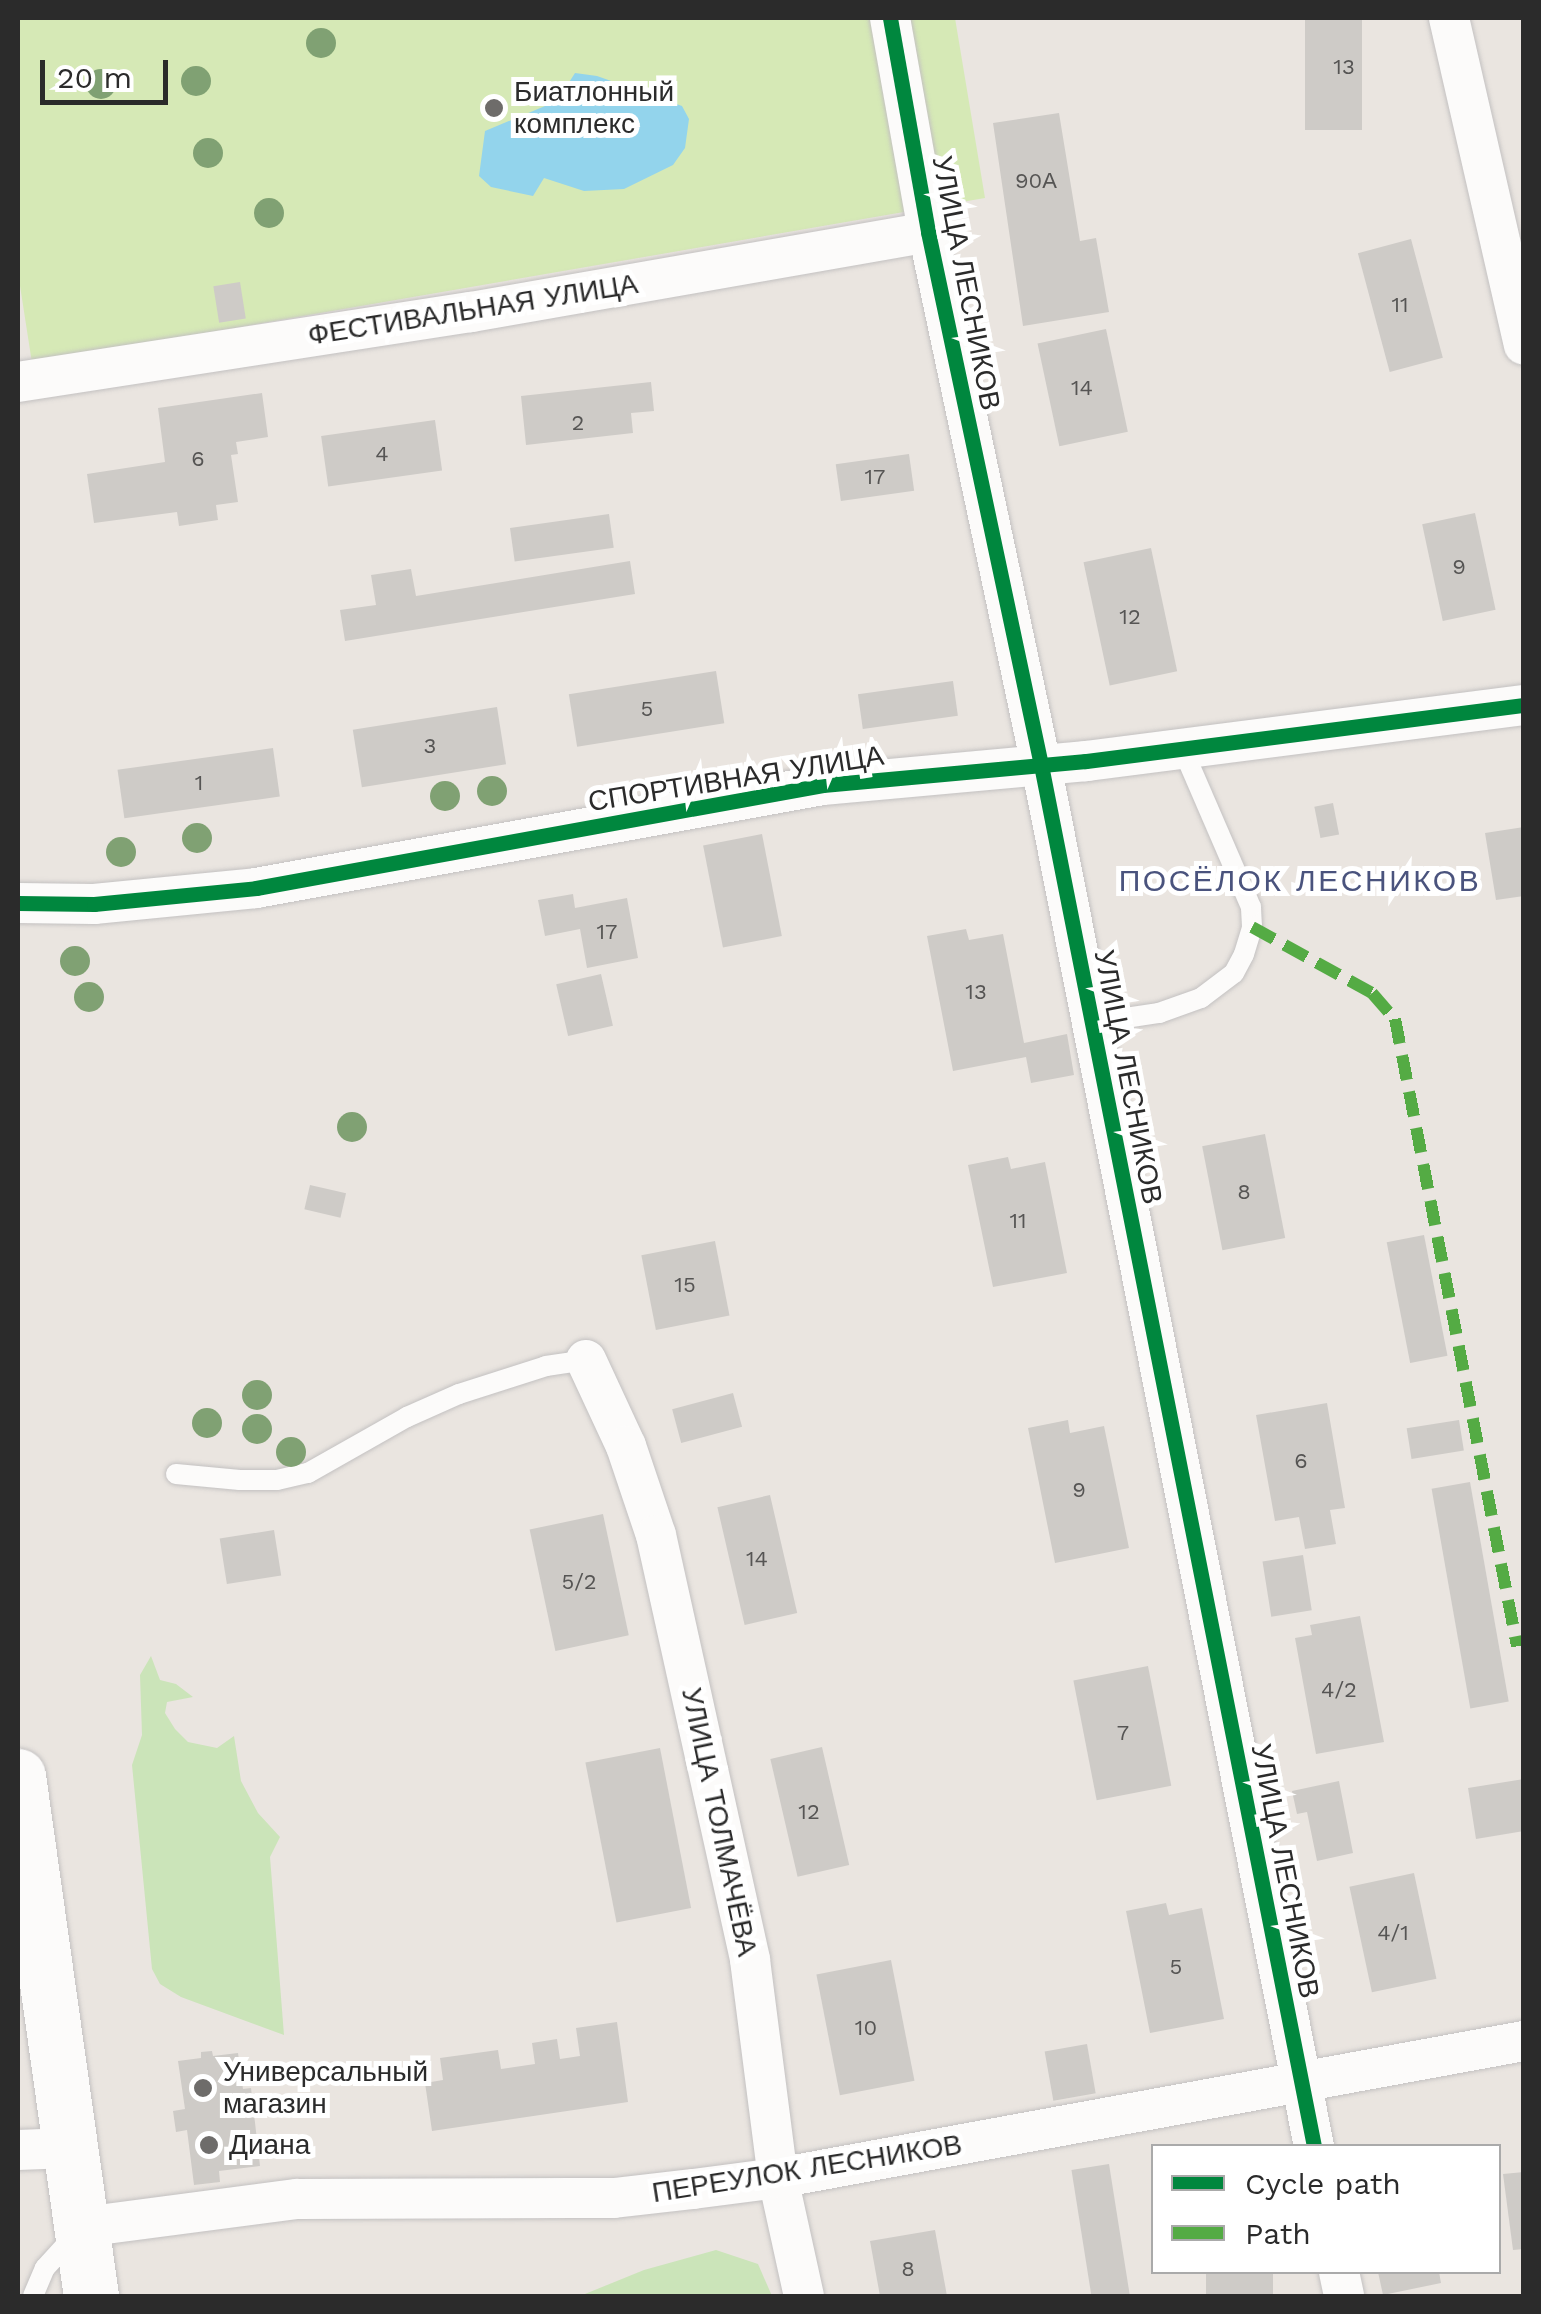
<!DOCTYPE html>
<meta charset="utf-8">
<style>
body{margin:0}
#map{position:relative;width:1541px;height:2314px;overflow:hidden;background:#eae5e0;font-family:"Work Sans",sans-serif}
div>[style]{position:absolute}
.green>*{inset:0;background:#cbe4b9}
.pitch>*{inset:0;background:#d6e9b6}
.water>*{inset:0;background:#93d4ec}
.building>*{inset:0;background:#cecbc7;transform-origin:0 0}
.roads{filter:drop-shadow(0 0 2px #c3c1c1) drop-shadow(0 0 2px #c3c1c1)}
.lane>*{height:20px;margin:-10px;padding:0 10px;transform-origin:10px;border-radius:10px;background:#fcfbfa}
.street>*{height:40px;margin:-20px;padding:0 20px;transform-origin:20px;border-radius:20px;background:#fcfbfa}
.secondary>*{height:55px;margin:-27.5px;padding:0 27.5px;transform-origin:27.5px;border-radius:27.5px;background:#fcfbfa}
.quiet>*{height:12px;margin-top:-6px;transform-origin:0;background:repeating-linear-gradient(90deg,#54ab44 0 25px,transparent 0 37px)}
.cycleway>*{height:15px;margin:-7.5px;padding:0 7.5px;transform-origin:7.5px;border-radius:7.5px;background:#00873e}
.trees>*{width:30px;height:30px;margin:-15px;border-radius:50%;background:#80a173}
.dots>*{width:28px;height:28px;translate:-50% -50%;box-sizing:border-box;border:5px solid #fff;border-radius:50%}
span{translate:-50% -50%;white-space:nowrap;text-align:center;line-height:1.15;-webkit-text-stroke:10px #fff;paint-order:stroke}
.number-label{font-size:22px;color:#565554}
.number-label span{-webkit-text-stroke-width:0}
.poi-label{font-size:28px;color:#2b2b2b}
.left{translate:0 -50%;text-align:left}
.street-label{font-size:28px;color:#2b2b2b}
.neighbourhood-label{font-size:30px;color:#4a537d;letter-spacing:2.5px}
.frame{position:absolute;inset:0;border:20px solid #2b2b2b;pointer-events:none}
.legend{position:absolute;left:1151px;top:2144px;width:350px;height:130px;box-sizing:border-box;background:#fff;border:2px solid #aaa;margin:0;padding:12px 18px;list-style:none;font-size:30px;color:#2b2b2b}
.legend li{display:flex;align-items:center;gap:20px;height:50px}
.legend b{width:50px;border:2px solid #aaa}
.scale{position:absolute;left:40px;top:60px;width:128px;height:45px;box-sizing:border-box;border:5px solid #2b2b2b;border-top:0;padding-left:12px;font-size:30px;line-height:35px;white-space:nowrap;color:#2b2b2b;-webkit-text-stroke:8px #fff;paint-order:stroke}
</style>
<div id="map">
<div class="green">
<i style="clip-path:polygon(151px 1656px,160px 1680px,176px 1684px,193px 1697px,167px 1702px,165px 1713px,175px 1729px,188px 1742px,217px 1748px,234px 1736px,241px 1781px,258px 1813px,280px 1837px,270px 1857px,284px 2035px,181px 1997px,160px 1984px,152px 1969px,132px 1765px,142px 1735px,140px 1675px)"></i>
<i style="clip-path:polygon(716px 2250px,758px 2264px,772px 2296px,580px 2296px,644px 2270px)"></i>
</div>
<div class="pitch">
<i style="clip-path:polygon(18px 18px,955px 18px,985px 198px,32px 363px,18px 273px)"></i>
</div>
<div class="water">
<i style="clip-path:polygon(575px 73px,597px 76px,682px 106px,689px 119px,685px 148px,673px 165px,624px 189px,584px 191px,544px 178px,533px 196px,491px 187px,479px 176px,485px 131px,557px 101px)"></i>
</div>
<div class="building">
<i style="left:1305px;top:18px;width:57px;height:112px"></i>
<i style="clip-path:polygon(1059px 113px,1080px 241px,1096px 238px,1109px 312px,1023px 326px,993px 123px)"></i>
<i style="left:1411px;top:239px;width:123px;height:55px;rotate:75deg"></i>
<i style="left:240px;top:282px;width:37px;height:27px;rotate:81deg"></i>
<i style="left:1106px;top:329px;width:105px;height:70px;rotate:78deg"></i>
<i style="clip-path:polygon(651px 382px,654px 411px,631px 413px,633px 433px,526px 445px,521px 396px)"></i>
<i style="clip-path:polygon(262px 393px,268px 437px,236px 442px,238px 454px,231px 455px,238px 502px,216px 505px,218px 520px,179px 526px,177px 512px,94px 523px,87px 474px,165px 462px,158px 408px)"></i>
<i style="left:435px;top:420px;width:51px;height:115px;rotate:82deg"></i>
<i style="left:909px;top:454px;width:37px;height:74px;rotate:82deg"></i>
<i style="left:1475px;top:513px;width:99px;height:54px;rotate:78deg"></i>
<i style="left:609px;top:514px;width:34px;height:100px;rotate:82deg"></i>
<i style="left:1151px;top:548px;width:126px;height:69px;rotate:78deg"></i>
<i style="clip-path:polygon(630px 561px,635px 594px,345px 641px,340px 610px,376px 605px,371px 575px,411px 569px,416px 596px)"></i>
<i style="left:716px;top:671px;width:53px;height:149px;rotate:81deg"></i>
<i style="left:953px;top:681px;width:35px;height:96px;rotate:82deg"></i>
<i style="left:497px;top:707px;width:58px;height:146px;rotate:81deg"></i>
<i style="left:273px;top:748px;width:49px;height:157px;rotate:82deg"></i>
<i style="left:1333px;top:803px;width:32px;height:19px;rotate:79deg"></i>
<i style="clip-path:polygon(1524px 827px,1524px 896px,1496px 900px,1485px 833px)"></i>
<i style="left:762px;top:834px;width:104px;height:60px;rotate:79deg"></i>
<i style="clip-path:polygon(573px 894px,575px 908px,627px 898px,638px 958px,587px 968px,580px 929px,545px 936px,538px 900px)"></i>
<i style="clip-path:polygon(966px 929px,969px 940px,1003px 934px,1024px 1043px,1067px 1034px,1074px 1075px,1031px 1083px,1026px 1057px,953px 1071px,927px 936px)"></i>
<i style="left:601px;top:974px;width:53px;height:46px;rotate:77deg"></i>
<i style="left:1265px;top:1134px;width:106px;height:64px;rotate:79deg"></i>
<i style="clip-path:polygon(1008px 1157px,1011px 1169px,1045px 1162px,1067px 1273px,993px 1287px,968px 1165px)"></i>
<i style="left:310px;top:1185px;width:37px;height:25px;rotate:13deg"></i>
<i style="left:1424px;top:1235px;width:123px;height:38px;rotate:79deg"></i>
<i style="left:715px;top:1241px;width:76px;height:75px;rotate:79deg"></i>
<i style="left:733px;top:1393px;width:35px;height:63px;rotate:75deg"></i>
<i style="clip-path:polygon(1327px 1403px,1345px 1508px,1330px 1510px,1336px 1544px,1305px 1549px,1299px 1517px,1275px 1521px,1256px 1415px)"></i>
<i style="clip-path:polygon(1068px 1420px,1070px 1433px,1104px 1426px,1129px 1548px,1055px 1563px,1028px 1428px)"></i>
<i style="left:1459px;top:1420px;width:31px;height:53px;rotate:81deg"></i>
<i style="left:1470px;top:1482px;width:223px;height:39px;rotate:80deg"></i>
<i style="left:770px;top:1495px;width:121px;height:54px;rotate:77deg"></i>
<i style="left:603px;top:1514px;width:124px;height:75px;rotate:78deg"></i>
<i style="left:274px;top:1530px;width:46px;height:55px;rotate:81deg"></i>
<i style="left:1303px;top:1555px;width:56px;height:41px;rotate:81deg"></i>
<i style="clip-path:polygon(1360px 1616px,1384px 1742px,1316px 1754px,1295px 1638px,1312px 1635px,1310px 1625px)"></i>
<i style="left:1148px;top:1666px;width:122px;height:76px;rotate:79deg"></i>
<i style="left:822px;top:1747px;width:121px;height:53px;rotate:77deg"></i>
<i style="left:660px;top:1748px;width:163px;height:76px;rotate:79deg"></i>
<i style="clip-path:polygon(1524px 1779px,1524px 1831px,1476px 1839px,1468px 1788px)"></i>
<i style="clip-path:polygon(1339px 1781px,1353px 1853px,1317px 1861px,1307px 1812px,1297px 1814px,1292px 1791px)"></i>
<i style="left:1414px;top:1873px;width:108px;height:66px;rotate:78deg"></i>
<i style="clip-path:polygon(1166px 1903px,1169px 1915px,1202px 1908px,1224px 2019px,1150px 2033px,1126px 1911px)"></i>
<i style="left:891px;top:1960px;width:123px;height:76px;rotate:79deg"></i>
<i style="clip-path:polygon(617px 2022px,628px 2102px,432px 2131px,425px 2083px,443px 2080px,440px 2058px,498px 2050px,501px 2069px,535px 2064px,532px 2043px,557px 2039px,560px 2059px,580px 2056px,576px 2028px)"></i>
<i style="left:1087px;top:2044px;width:50px;height:43px;rotate:80deg"></i>
<i style="clip-path:polygon(212px 2051px,213px 2056px,238px 2053px,243px 2089px,251px 2088px,260px 2166px,219px 2171px,220px 2182px,194px 2185px,187px 2130px,176px 2132px,173px 2111px,185px 2109px,178px 2061px,201px 2058px,201px 2052px)"></i>
<i style="left:1109px;top:2164px;width:134px;height:38px;rotate:81deg"></i>
<i style="clip-path:polygon(1524px 2172px,1524px 2249px,1513px 2250px,1503px 2174px)"></i>
<i style="clip-path:polygon(935px 2230px,947px 2296px,880px 2296px,870px 2241px)"></i>
<i style="left:1206px;top:2272px;width:67px;height:24px"></i>
<i style="clip-path:polygon(1378px 2272px,1439px 2272px,1441px 2283px,1383px 2295px)"></i>
</div>
<div class="roads">
<div class="lane">
<i style="left:1092px;top:1023px;width:68px;rotate:-8.5deg"></i>
<i style="left:1159px;top:1013px;width:45px;rotate:-19.7deg"></i>
<i style="left:1201px;top:998px;width:41px;rotate:-37.1deg"></i>
<i style="left:1234px;top:973px;width:21px;rotate:-62deg"></i>
<i style="left:1244px;top:954px;width:28px;rotate:-73deg"></i>
<i style="left:1252px;top:927px;width:20px;rotate:-93deg"></i>
<i style="left:1251px;top:907px;width:171px;rotate:-113.4deg"></i>
<i style="left:176px;top:1474px;width:64px;rotate:5.4deg"></i>
<i style="left:240px;top:1480px;width:37px"></i>
<i style="left:277px;top:1480px;width:32px;rotate:-13deg"></i>
<i style="left:308px;top:1473px;width:114px;rotate:-29.5deg"></i>
<i style="left:407px;top:1417px;width:57px;rotate:-23.9deg"></i>
<i style="left:459px;top:1394px;width:91px;rotate:-17.8deg"></i>
<i style="left:546px;top:1366px;width:40px;rotate:-8.5deg"></i>
<i style="left:33px;top:2296px;width:30px;rotate:-67deg"></i>
<i style="left:45px;top:2268px;width:45px;rotate:-47.7deg"></i>
</div>
<div class="street">
<i style="left:890px;top:18px;width:217px;rotate:79.9deg"></i>
<i style="left:928px;top:232px;width:545px;rotate:78.03deg"></i>
<i style="left:1041px;top:765px;width:1408px;rotate:78.82deg"></i>
<i style="left:1449px;top:18px;width:335px;rotate:77.1deg"></i>
<i style="left:18px;top:382px;width:458px;rotate:-8.8deg"></i>
<i style="left:471px;top:312px;width:464px;rotate:-9.9deg"></i>
<i style="left:18px;top:903px;width:76px;rotate:0.8deg"></i>
<i style="left:94px;top:904px;width:163px;rotate:-5.6deg"></i>
<i style="left:256px;top:888px;width:576px;rotate:-10.3deg"></i>
<i style="left:823px;top:785px;width:264px;rotate:-5.2deg"></i>
<i style="left:1086px;top:761px;width:442px;rotate:-7.3deg"></i>
<i style="left:586px;top:1360px;width:95px;rotate:65.1deg"></i>
<i style="left:626px;top:1446px;width:94px;rotate:71.4deg"></i>
<i style="left:656px;top:1535px;width:435px;rotate:77.5deg"></i>
<i style="left:750px;top:1960px;width:220px;rotate:82.7deg"></i>
<i style="left:778px;top:2178px;width:121px;rotate:77.6deg"></i>
<i style="left:18px;top:2150px;width:51px;rotate:-2.2deg"></i>
<i style="left:83px;top:2227px;width:216px;rotate:-7.5deg"></i>
<i style="left:297px;top:2199px;width:317px;rotate:-0.2deg"></i>
<i style="left:614px;top:2198px;width:80px;rotate:-6.5deg"></i>
<i style="left:693px;top:2189px;width:86px;rotate:-7.4deg"></i>
<i style="left:778px;top:2178px;width:758px;rotate:-10.41deg"></i>
<i style="left:1339px;top:2272px;width:25px;rotate:78deg"></i>
</div>
<div class="secondary">
<i style="left:18px;top:1776px;width:525px;rotate:82.01deg"></i>
</div>
</div>
<div class="quiet">
<i style="left:1252px;top:927px;width:137px;rotate:28.8deg"></i>
<i style="left:1372px;top:993px;width:35px;rotate:49deg"></i>
<i style="left:1395px;top:1019px;width:639px;rotate:78.99deg"></i>
</div>
<div class="cycleway">
<i style="left:890px;top:18px;width:217px;rotate:79.9deg"></i>
<i style="left:928px;top:232px;width:545px;rotate:78.03deg"></i>
<i style="left:1041px;top:765px;width:1408px;rotate:78.82deg"></i>
<i style="left:18px;top:903px;width:76px;rotate:0.8deg"></i>
<i style="left:94px;top:904px;width:163px;rotate:-5.6deg"></i>
<i style="left:256px;top:888px;width:576px;rotate:-10.3deg"></i>
<i style="left:823px;top:785px;width:264px;rotate:-5.2deg"></i>
<i style="left:1086px;top:761px;width:442px;rotate:-7.3deg"></i>
</div>
<div class="trees">
<i style="left:321px;top:43px"></i>
<i style="left:196px;top:81px"></i>
<i style="left:101px;top:84px"></i>
<i style="left:208px;top:153px"></i>
<i style="left:269px;top:213px"></i>
<i style="left:492px;top:791px"></i>
<i style="left:445px;top:796px"></i>
<i style="left:197px;top:838px"></i>
<i style="left:121px;top:852px"></i>
<i style="left:75px;top:961px"></i>
<i style="left:89px;top:997px"></i>
<i style="left:352px;top:1127px"></i>
<i style="left:257px;top:1395px"></i>
<i style="left:207px;top:1423px"></i>
<i style="left:257px;top:1429px"></i>
<i style="left:291px;top:1452px"></i>
</div>
<div class="dots">
<i style="left:494px;top:108px;background:#6e6c6a"></i>
<i style="left:203px;top:2088px;background:#6e6c6a"></i>
<i style="left:209px;top:2145px;background:#6e6c6a"></i>
</div>
<div class="number-label">
<span style="left:1344px;top:67px">13</span>
<span style="left:1036px;top:181px">90А</span>
<span style="left:1400px;top:305px">11</span>
<span style="left:1082px;top:388px">14</span>
<span style="left:578px;top:423px">2</span>
<span style="left:382px;top:454px">4</span>
<span style="left:198px;top:459px">6</span>
<span style="left:875px;top:477px">17</span>
<span style="left:1459px;top:567px">9</span>
<span style="left:1130px;top:617px">12</span>
<span style="left:647px;top:709px">5</span>
<span style="left:430px;top:746px">3</span>
<span style="left:199px;top:783px">1</span>
<span style="left:607px;top:932px">17</span>
<span style="left:976px;top:992px">13</span>
<span style="left:1244px;top:1192px">8</span>
<span style="left:1018px;top:1221px">11</span>
<span style="left:685px;top:1285px">15</span>
<span style="left:1301px;top:1461px">6</span>
<span style="left:1079px;top:1490px">9</span>
<span style="left:757px;top:1559px">14</span>
<span style="left:579px;top:1582px">5/2</span>
<span style="left:1339px;top:1690px">4/2</span>
<span style="left:1123px;top:1733px">7</span>
<span style="left:809px;top:1812px">12</span>
<span style="left:1393px;top:1933px">4/1</span>
<span style="left:1176px;top:1967px">5</span>
<span style="left:866px;top:2028px">10</span>
<span style="left:908px;top:2269px">8</span>
</div>
<div class="poi-label">
<span class="left" style="left:514px;top:108px">Биатлонный<br>комплекс</span>
<span class="left" style="left:223px;top:2088px">Универсальный<br>магазин</span>
<span class="left" style="left:229px;top:2145px">Диана</span>
</div>
<div class="street-label">
<span style="left:966px;top:283px;rotate:79deg">УЛИЦА ЛЕСНИКОВ</span>
<span style="left:473px;top:310px;rotate:-9deg">ФЕСТИВАЛЬНАЯ УЛИЦА</span>
<span style="left:736px;top:779px;rotate:-9deg">СПОРТИВНАЯ УЛИЦА</span>
<span style="left:1128px;top:1077px;rotate:79deg">УЛИЦА ЛЕСНИКОВ</span>
<span style="left:719px;top:1822px;rotate:78deg">УЛИЦА ТОЛМАЧЁВА</span>
<span style="left:1285px;top:1871px;rotate:79deg">УЛИЦА ЛЕСНИКОВ</span>
<span style="left:807px;top:2169px;rotate:-9deg">ПЕРЕУЛОК ЛЕСНИКОВ</span>
</div>
<div class="neighbourhood-label">
<span style="left:1300px;top:881px">ПОСЁЛОК ЛЕСНИКОВ</span>
</div>
<div class="frame"></div>
<ul class="legend">
<li><b style="height:12px;background:#00873e"></b>Cycle path</li>
<li><b style="height:12px;background:#54ab44"></b>Path</li>
</ul>
<div class="scale">20 m</div>
</div>
